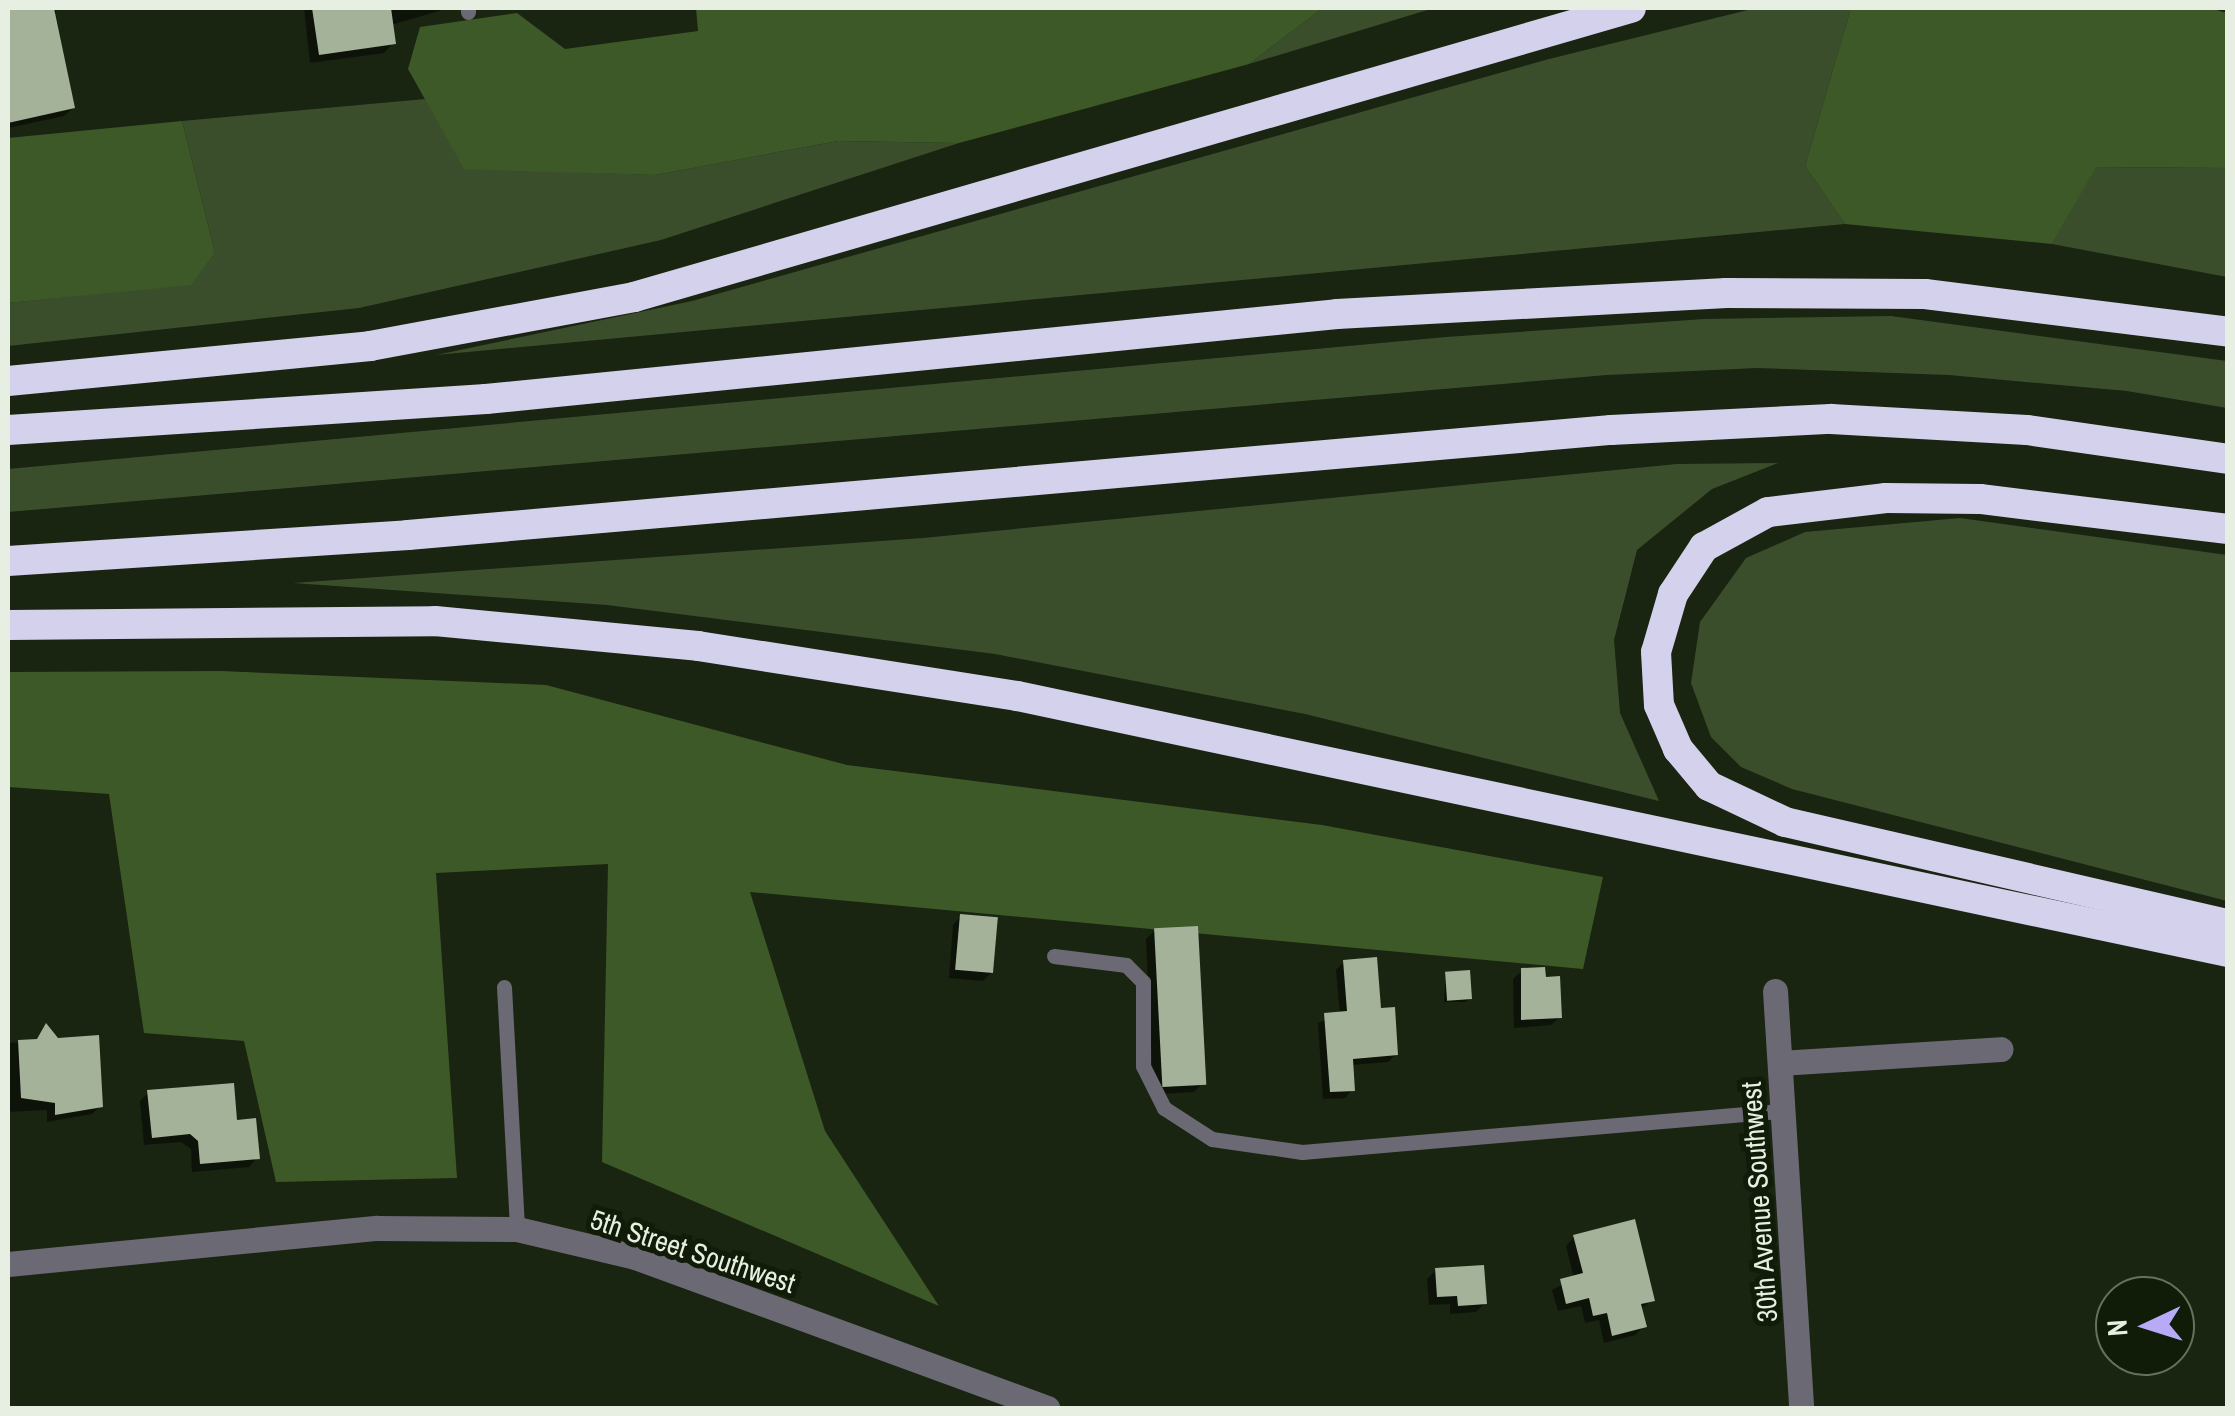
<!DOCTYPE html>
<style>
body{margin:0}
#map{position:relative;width:2235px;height:1416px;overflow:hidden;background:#192411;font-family:"Archivo Narrow",sans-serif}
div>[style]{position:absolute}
.green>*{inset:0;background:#3b4e2c}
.forest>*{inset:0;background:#3e5928}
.shadow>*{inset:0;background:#0007}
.building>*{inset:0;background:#a4b29a;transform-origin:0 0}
.service>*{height:15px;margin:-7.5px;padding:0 7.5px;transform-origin:7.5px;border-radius:7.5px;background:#6a6974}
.minor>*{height:25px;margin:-12.5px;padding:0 12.5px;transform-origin:12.5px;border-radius:12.5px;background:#6a6974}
.motorway>*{height:30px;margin:-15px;padding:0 15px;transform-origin:15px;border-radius:15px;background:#d4d1ec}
span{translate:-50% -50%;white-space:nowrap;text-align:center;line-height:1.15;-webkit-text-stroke:10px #101b08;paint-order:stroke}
.street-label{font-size:28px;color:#e7efe2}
.frame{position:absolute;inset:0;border:10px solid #e7efe2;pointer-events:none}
.north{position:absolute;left:2095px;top:1276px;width:100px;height:100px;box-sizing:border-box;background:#101b08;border:2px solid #66705f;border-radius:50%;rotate:266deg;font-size:28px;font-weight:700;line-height:40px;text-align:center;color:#e7efe2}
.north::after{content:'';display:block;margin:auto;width:35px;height:45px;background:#b7abf8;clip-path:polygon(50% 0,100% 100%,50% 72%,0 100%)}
</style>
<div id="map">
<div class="green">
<i style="clip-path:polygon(1323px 8px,1434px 8px,1249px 64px)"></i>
<i style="clip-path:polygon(1756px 8px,1851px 8px,1805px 166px,1845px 224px,436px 355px,692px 301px,1549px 59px)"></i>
<i style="clip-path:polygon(425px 99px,464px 168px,655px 175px,838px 141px,959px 143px,661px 240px,359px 308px,8px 346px,8px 303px,191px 284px,215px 253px,182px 121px)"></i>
<i style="clip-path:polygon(2095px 167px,2227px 168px,2227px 277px,2052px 244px)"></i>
<i style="clip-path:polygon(1891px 316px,2227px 361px,2227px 408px,2127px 391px,1949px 375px,1757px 368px,1607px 375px,8px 512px,8px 469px,1446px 337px,1704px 319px)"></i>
<i style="clip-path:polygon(1778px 463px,1712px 489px,1637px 550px,1614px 640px,1620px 713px,1659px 801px,1305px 714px,995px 654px,607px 605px,293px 583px,923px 538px,1677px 464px)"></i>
<i style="clip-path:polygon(1960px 518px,2227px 555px,2227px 901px,1792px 789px,1741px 767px,1711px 737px,1691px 683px,1700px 622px,1746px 558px,1805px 532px)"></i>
</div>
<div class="forest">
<i style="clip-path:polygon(696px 8px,1323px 8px,1249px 64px,959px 143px,838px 141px,655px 175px,464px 169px,408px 69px,420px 27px,517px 13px,565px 49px,698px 31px)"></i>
<i style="clip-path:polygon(1851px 8px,2209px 8px,2227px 13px,2227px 168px,2096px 167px,2052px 244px,1845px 224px,1805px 166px)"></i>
<i style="clip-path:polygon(182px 121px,215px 253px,191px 285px,8px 303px,8px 138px)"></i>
<i style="clip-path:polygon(221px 671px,546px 685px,847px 765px,1322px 825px,1603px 877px,1583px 969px,750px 892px,825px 1131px,939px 1306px,602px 1162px,608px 864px,436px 873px,457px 1178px,276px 1182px,244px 1041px,144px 1033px,109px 794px,8px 787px,8px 672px)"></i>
</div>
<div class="shadow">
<i style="clip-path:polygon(8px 8px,55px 8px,73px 108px,64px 116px,8px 128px)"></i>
<i style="clip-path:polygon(304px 8px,449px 8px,391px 25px,393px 43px,384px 53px,310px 63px)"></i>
<i style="clip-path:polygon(961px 916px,992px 972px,983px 981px,949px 978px,953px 925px)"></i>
<i style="clip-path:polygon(1155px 930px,1202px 1084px,1194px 1092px,1157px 1094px,1153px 1086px,1146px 939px)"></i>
<i style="clip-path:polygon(1344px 962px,1396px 1054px,1388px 1062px,1351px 1065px,1352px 1090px,1345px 1098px,1323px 1099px,1318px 1023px,1340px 1014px,1336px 970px)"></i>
<i style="clip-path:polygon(1522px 971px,1560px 1017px,1551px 1025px,1514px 1028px,1513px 979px)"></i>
<i style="clip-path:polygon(1446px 973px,1470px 998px,1466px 1002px,1444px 1002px)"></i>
<i style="clip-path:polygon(46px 1027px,100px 1106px,92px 1114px,47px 1122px,47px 1110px,8px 1112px,8px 1043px,34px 1042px)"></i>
<i style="clip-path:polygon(148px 1093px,234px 1123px,257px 1158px,249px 1167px,192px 1172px,191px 1149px,181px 1142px,144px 1145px,140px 1101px)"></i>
<i style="clip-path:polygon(1574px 1237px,1652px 1300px,1640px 1310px,1644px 1326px,1635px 1335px,1604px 1343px,1599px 1320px,1585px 1323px,1581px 1306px,1558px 1311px,1552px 1290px,1574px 1278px,1566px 1246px)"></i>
<i style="clip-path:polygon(1436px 1270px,1484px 1304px,1476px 1312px,1450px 1314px,1450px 1304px,1429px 1305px,1427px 1279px)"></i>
</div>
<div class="building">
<i style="clip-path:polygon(8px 8px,54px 8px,75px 108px,8px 123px)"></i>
<i style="clip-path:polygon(312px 8px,391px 8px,396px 44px,319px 55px)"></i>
<i style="left:960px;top:914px;width:38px;height:56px;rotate:5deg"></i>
<i style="left:1198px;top:926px;width:159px;height:44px;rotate:87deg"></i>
<i style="clip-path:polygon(1377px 957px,1381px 1008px,1395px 1007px,1398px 1055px,1353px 1059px,1355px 1091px,1330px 1092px,1324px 1013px,1347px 1011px,1343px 960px)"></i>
<i style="clip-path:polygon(1545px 967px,1546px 977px,1560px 976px,1562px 1018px,1521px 1020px,1521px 968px)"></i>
<i style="left:1470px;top:970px;width:29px;height:25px;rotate:86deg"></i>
<i style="clip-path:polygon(46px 1023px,58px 1038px,99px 1035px,103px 1107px,55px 1115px,55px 1103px,21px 1098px,18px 1040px,37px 1039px)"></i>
<i style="clip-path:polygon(234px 1083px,237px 1120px,256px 1118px,260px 1159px,200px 1164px,198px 1141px,190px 1134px,152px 1138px,147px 1090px)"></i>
<i style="clip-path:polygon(1635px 1219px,1655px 1301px,1641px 1304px,1647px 1327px,1612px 1336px,1607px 1313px,1593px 1316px,1589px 1298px,1566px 1304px,1560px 1279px,1583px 1273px,1573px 1235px)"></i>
<i style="clip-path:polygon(1484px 1265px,1487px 1304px,1458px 1306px,1457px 1296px,1437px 1297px,1435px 1268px)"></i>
</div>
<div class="service">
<i style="left:468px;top:8px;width:4px;rotate:90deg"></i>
<i style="left:1054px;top:956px;width:73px;rotate:7.1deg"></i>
<i style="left:1126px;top:965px;width:24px;rotate:45deg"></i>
<i style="left:1143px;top:982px;width:84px;rotate:90deg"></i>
<i style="left:1143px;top:1066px;width:47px;rotate:63.4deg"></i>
<i style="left:1164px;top:1108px;width:57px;rotate:32.9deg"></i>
<i style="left:1212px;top:1139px;width:91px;rotate:8.2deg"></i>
<i style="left:1302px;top:1152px;width:483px;rotate:-4.9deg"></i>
<i style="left:504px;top:987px;width:242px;rotate:86.9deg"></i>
</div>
<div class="minor">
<i style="left:1775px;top:991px;width:418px;rotate:86.4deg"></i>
<i style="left:1780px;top:1063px;width:221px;rotate:-3.6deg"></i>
<i style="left:8px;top:1264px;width:371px;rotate:-5.6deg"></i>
<i style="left:377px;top:1228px;width:140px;rotate:0.4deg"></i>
<i style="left:517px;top:1229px;width:121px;rotate:13.3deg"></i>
<i style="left:635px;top:1257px;width:439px;rotate:20.1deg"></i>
</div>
<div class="motorway">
<i style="left:8px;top:381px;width:364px;rotate:-5.5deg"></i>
<i style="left:370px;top:346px;width:269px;rotate:-10.5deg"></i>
<i style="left:634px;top:297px;width:1038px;rotate:-16.17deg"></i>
<i style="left:8px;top:430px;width:479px;rotate:-3.7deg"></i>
<i style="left:486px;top:399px;width:855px;rotate:-5.7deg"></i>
<i style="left:1337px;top:314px;width:390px;rotate:-3.1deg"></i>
<i style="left:1726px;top:293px;width:199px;rotate:0.3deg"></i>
<i style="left:1925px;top:294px;width:305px;rotate:7.1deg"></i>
<i style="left:2228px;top:529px;width:250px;rotate:-173.1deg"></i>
<i style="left:1980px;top:499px;width:94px;rotate:-179.4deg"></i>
<i style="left:1886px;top:498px;width:119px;rotate:173.2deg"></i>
<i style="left:1768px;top:512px;width:73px;rotate:151.3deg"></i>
<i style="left:1704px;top:547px;width:56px;rotate:123.4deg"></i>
<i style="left:1673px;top:594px;width:60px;rotate:106.3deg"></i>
<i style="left:1656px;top:652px;width:53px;rotate:86.8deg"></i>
<i style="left:1659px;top:705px;width:48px;rotate:66.6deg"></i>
<i style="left:1678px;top:749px;width:48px;rotate:50deg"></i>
<i style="left:1709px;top:786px;width:84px;rotate:25.3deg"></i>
<i style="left:1785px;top:822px;width:455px;rotate:13deg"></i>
<i style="left:8px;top:561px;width:401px;rotate:-3.7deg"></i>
<i style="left:408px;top:535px;width:1208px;rotate:-4.99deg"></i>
<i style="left:1611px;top:430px;width:220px;rotate:-2.9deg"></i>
<i style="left:1831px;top:419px;width:196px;rotate:3.2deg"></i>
<i style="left:2027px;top:430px;width:203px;rotate:8.2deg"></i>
<i style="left:8px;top:625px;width:427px;rotate:-0.5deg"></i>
<i style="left:435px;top:621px;width:264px;rotate:5.4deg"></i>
<i style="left:698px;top:646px;width:323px;rotate:8.9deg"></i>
<i style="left:1017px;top:696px;width:1238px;rotate:11.94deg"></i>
</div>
<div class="street-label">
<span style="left:1759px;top:1202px;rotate:-94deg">30th Avenue Southwest</span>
<span style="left:693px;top:1251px;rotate:18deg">5th Street Southwest</span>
</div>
<div class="frame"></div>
<div class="north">N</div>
</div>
